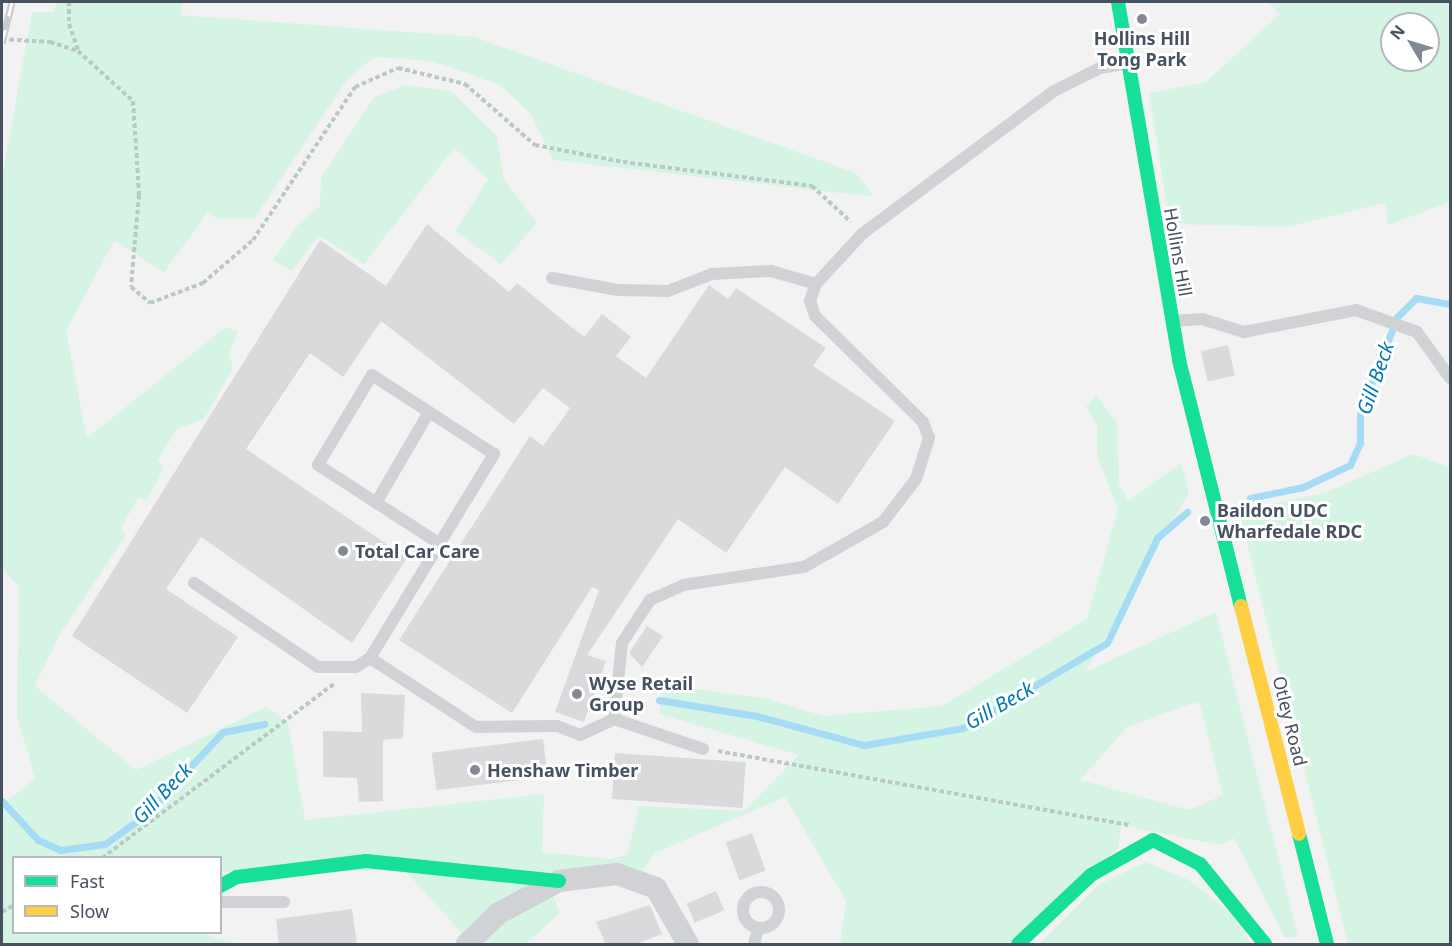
<!DOCTYPE html>
<style>
body{margin:0}
#map{position:relative;width:1452px;height:946px;overflow:hidden;background:#f3f2f2;font-family:"Noto Sans",sans-serif}
div>[style]{position:absolute}
.green>*{inset:0;background:#d5f4e4}
.stream>*{height:7px;margin:-3.5px;padding:0 3.5px;transform-origin:3.5px;border-radius:3.5px;background:#a5dbf5}
.building>*{inset:0;background:#dadadc;transform-origin:0 0}
.path>*{height:4px;margin-top:-2px;transform-origin:0;background:repeating-linear-gradient(90deg,#bac8c6 0 4.5px,transparent 0 7.5px)}
.lane>*{height:12px;margin:-6px;padding:0 6px;transform-origin:6px;border-radius:6px;background:#d0d2d5}
.lane>.ring{margin:-6px;padding:0;box-sizing:content-box;background:none;border:12px solid #d0d2d5;border-radius:50%}
.street>*{height:22px;margin:-11px;padding:0 11px;transform-origin:11px;border-radius:11px;background:#d0d2d5}
.fast>*{height:14px;margin:-7px;padding:0 7px;transform-origin:7px;border-radius:7px;background:#16e098}
.slow>*{height:14px;margin:-7px;padding:0 7px;transform-origin:7px;border-radius:7px;background:#ffcf43}
.rail>*{height:7px;margin-top:-3.5px;transform-origin:0;background:repeating-linear-gradient(90deg,#fff 0 14px,#c8cacd 0 28px);box-sizing:border-box;border-block:2px solid #c8cacd}
.dots>*{width:16px;height:16px;translate:-50% -50%;box-sizing:border-box;border:3px solid #fff;border-radius:50%}
span{translate:-50% -50%;white-space:nowrap;text-align:center;line-height:1.15;-webkit-text-stroke:6px #fff;paint-order:stroke}
.poi-label{font-size:18px;color:#465161;font-weight:700}
.left{translate:0 -50%;text-align:left}
.street-label{font-size:18px;color:#465161}
.water-label{font-size:20px;color:#0179b2;font-style:italic}
.frame{position:absolute;inset:0;border:3px solid #465161;pointer-events:none}
.legend{position:absolute;left:12px;top:856px;width:210px;height:78px;box-sizing:border-box;background:#fff;border:2px solid #b5b9c0;margin:0;padding:8px 10px;list-style:none;font-size:18px;color:#465161}
.legend li{display:flex;align-items:center;gap:12px;height:30px}
.legend b{width:30px;border:2px solid #b5b9c0}
.north{position:absolute;left:1380px;top:12px;width:60px;height:60px;box-sizing:border-box;background:#fff;border:2px solid #b5b9c0;border-radius:50%;rotate:308deg;font-size:16px;font-weight:700;line-height:24px;text-align:center;color:#465161}
.north::after{content:'';display:block;margin:auto;width:21px;height:27px;background:#838994;clip-path:polygon(50% 0,100% 100%,50% 72%,0 100%)}
</style>
<div id="map">
<div class="green">
<i style="clip-path:polygon(evenodd,56px 2px,183px 2px,180px 15px,474px 37px,856px 173px,874px 197px,553px 160px,531px 114px,500px 85px,432px 61px,375px 57px,348px 78px,254px 219px,217px 219px,208px 212px,164px 272px,114px 241px,66px 331px,87px 438px,226px 327px,238px 331px,229px 355px,233px 368px,204px 419px,177px 429px,157px 461px,164px 468px,147px 501px,138px 498px,121px 528px,126px 535px,60px 634px,35px 686px,136px 770px,266px 707px,288px 722px,305px 820px,544px 794px,542px 852px,609px 859px,627px 855px,639px 806px,744px 811px,799px 755px,659px 714px,663px 685px,764px 698px,823px 716px,942px 706px,1087px 619px,1118px 509px,1097px 456px,1097px 426px,1086px 407px,1096px 395px,1117px 423px,1119px 483px,1128px 501px,1181px 463px,1189px 493px,1085px 672px,1216px 612px,1298px 937px,1285px 938px,1234px 838px,1220px 845px,1121px 825px,1118px 848px,1007px 944px,840px 944px,846px 901px,785px 797px,655px 853px,637px 878px,541px 871px,560px 913px,526px 944px,490px 944px,461px 932px,404px 870px,221px 872px,220px 858px,14px 858px,14px 932px,198px 933px,238px 944px,2px 944px,2px 805px,35px 778px,17px 716px,19px 586px,2px 569px,2px 177px,32px 12px,54px 12px,56px 2px,1199px 701px,1223px 795px,1189px 810px,1080px 780px,1127px 727px,1199px 701px)"></i>
<i style="clip-path:polygon(evenodd,1268px 2px,1450px 2px,1450px 202px,1388px 225px,1385px 203px,1287px 227px,1170px 224px,1149px 93px,1206px 82px,1280px 14px,1268px 2px,1392px 24px,1428px 24px,1428px 60px,1392px 60px,1392px 24px)"></i>
<i style="clip-path:polygon(405px 85px,451px 91px,497px 136px,504px 180px,537px 223px,501px 264px,455px 231px,488px 179px,454px 148px,364px 264px,319px 235px,292px 271px,273px 260px,300px 222px,320px 206px,321px 178px,373px 98px)"></i>
<i style="clip-path:polygon(1413px 454px,1450px 467px,1450px 944px,1348px 944px,1239px 512px,1327px 492px)"></i>
<i style="clip-path:polygon(1146px 862px,1189px 880px,1232px 914px,1251px 944px,1039px 944px,1098px 885px)"></i>
</div>
<div class="stream">
<i style="left:1250px;top:498px;width:54px;rotate:-11.7deg"></i>
<i style="left:1303px;top:487px;width:52px;rotate:-25.1deg"></i>
<i style="left:1350px;top:465px;width:24px;rotate:-66deg"></i>
<i style="left:1360px;top:443px;width:29px;rotate:-90deg"></i>
<i style="left:1360px;top:414px;width:104px;rotate:-69.1deg"></i>
<i style="left:1397px;top:317px;width:27px;rotate:-45deg"></i>
<i style="left:1416px;top:298px;width:35px;rotate:10deg"></i>
<i style="left:659px;top:700px;width:99px;rotate:9.3deg"></i>
<i style="left:757px;top:716px;width:111px;rotate:15.2deg"></i>
<i style="left:864px;top:745px;width:100px;rotate:-9.7deg"></i>
<i style="left:963px;top:728px;width:167px;rotate:-30.6deg"></i>
<i style="left:1107px;top:643px;width:116px;rotate:-64.5deg"></i>
<i style="left:1157px;top:538px;width:40px;rotate:-41deg"></i>
<i style="left:2px;top:801px;width:53px;rotate:47.3deg"></i>
<i style="left:38px;top:840px;width:24px;rotate:24deg"></i>
<i style="left:60px;top:850px;width:45px;rotate:-7.6deg"></i>
<i style="left:105px;top:844px;width:48px;rotate:-35.7deg"></i>
<i style="left:144px;top:816px;width:115px;rotate:-46.8deg"></i>
<i style="left:223px;top:732px;width:42px;rotate:-11deg"></i>
</div>
<div class="building">
<i style="clip-path:polygon(427px 224px,509px 292px,517px 283px,584px 337px,602px 314px,631px 337px,616px 356px,646px 378px,709px 285px,728px 299px,736px 288px,826px 348px,813px 366px,895px 421px,838px 504px,785px 467px,726px 553px,678px 519px,587px 655px,606px 661px,584px 722px,555px 712px,599px 590px,592px 587px,512px 713px,399px 640px,530px 436px,543px 446px,570px 408px,543px 388px,514px 424px,381px 321px,343px 377px,310px 353px,246px 449px,407px 558px,352px 643px,201px 537px,166px 589px,238px 637px,187px 713px,72px 636px,320px 240px,386px 286px)"></i>
<i style="left:1228px;top:345px;width:31px;height:28px;rotate:77deg"></i>
<i style="clip-path:polygon(647px 626px,663px 636px,642px 667px,629px 653px)"></i>
<i style="clip-path:polygon(361px 693px,405px 695px,403px 738px,383px 740px,383px 801px,359px 802px,357px 778px,323px 777px,323px 731px,362px 732px)"></i>
<i style="left:543px;top:739px;width:38px;height:112px;rotate:83deg"></i>
<i style="left:615px;top:753px;width:131px;height:46px;rotate:4deg"></i>
<i style="left:752px;top:833px;width:40px;height:28px;rotate:70deg"></i>
<i style="left:716px;top:891px;width:21px;height:32px;rotate:67deg"></i>
<i style="clip-path:polygon(650px 905px,662px 934px,633px 945px,606px 945px,596px 922px)"></i>
<i style="clip-path:polygon(352px 909px,357px 945px,279px 945px,276px 919px)"></i>
</div>
<div class="path">
<i style="left:69px;top:2px;width:22px;rotate:90deg"></i>
<i style="left:69px;top:24px;width:28px;rotate:71deg"></i>
<i style="left:2px;top:39px;width:48px;rotate:3.6deg"></i>
<i style="left:50px;top:42px;width:29px;rotate:18deg"></i>
<i style="left:78px;top:51px;width:74px;rotate:42.3deg"></i>
<i style="left:133px;top:101px;width:94px;rotate:86.3deg"></i>
<i style="left:139px;top:195px;width:92px;rotate:95deg"></i>
<i style="left:131px;top:287px;width:25px;rotate:40deg"></i>
<i style="left:150px;top:303px;width:57px;rotate:-20.7deg"></i>
<i style="left:203px;top:283px;width:66px;rotate:-40.7deg"></i>
<i style="left:253px;top:240px;width:184px;rotate:-56.3deg"></i>
<i style="left:355px;top:87px;width:47px;rotate:-23.8deg"></i>
<i style="left:398px;top:68px;width:69px;rotate:13.4deg"></i>
<i style="left:465px;top:84px;width:93px;rotate:41.1deg"></i>
<i style="left:535px;top:145px;width:90px;rotate:10.9deg"></i>
<i style="left:623px;top:162px;width:191px;rotate:7.2deg"></i>
<i style="left:812px;top:186px;width:53px;rotate:42.7deg"></i>
<i style="left:718px;top:751px;width:419px;rotate:10.2deg"></i>
<i style="left:102px;top:858px;width:290px;rotate:-36.9deg"></i>
<i style="left:2px;top:912px;width:14px;rotate:-30deg"></i>
</div>
<div class="lane">
<i style="left:552px;top:278px;width:67px;rotate:10.3deg"></i>
<i style="left:618px;top:290px;width:50px;rotate:1.1deg"></i>
<i style="left:668px;top:291px;width:47px;rotate:-21.1deg"></i>
<i style="left:712px;top:274px;width:59px;rotate:-2.9deg"></i>
<i style="left:771px;top:271px;width:47px;rotate:16.1deg"></i>
<i style="left:1173px;top:321px;width:29px;rotate:-4deg"></i>
<i style="left:1202px;top:319px;width:44px;rotate:17.2deg"></i>
<i style="left:1244px;top:332px;width:114px;rotate:-11.1deg"></i>
<i style="left:1356px;top:310px;width:65px;rotate:19.8deg"></i>
<i style="left:1417px;top:332px;width:57px;rotate:54.3deg"></i>
<i style="left:376px;top:503px;width:105px;rotate:-59.8deg"></i>
<i style="left:194px;top:583px;width:150px;rotate:34.1deg"></i>
<i style="left:318px;top:667px;width:38px"></i>
<i style="left:356px;top:667px;width:17px;rotate:-33deg"></i>
<i style="left:370px;top:658px;width:126px;rotate:33.1deg"></i>
<i style="left:476px;top:727px;width:81px;rotate:-0.7deg"></i>
<i style="left:557px;top:726px;width:25px;rotate:21deg"></i>
<i style="left:580px;top:735px;width:38px;rotate:-25deg"></i>
<i style="left:370px;top:658px;width:239px;rotate:-58.7deg"></i>
<i style="left:494px;top:454px;width:145px;rotate:-147.1deg"></i>
<i style="left:372px;top:375px;width:105px;rotate:121deg"></i>
<i style="left:318px;top:465px;width:142px;rotate:32.9deg"></i>
<i style="left:703px;top:749px;width:94px;rotate:-161.4deg"></i>
<i style="left:614px;top:719px;width:76px;rotate:-84deg"></i>
<i style="left:622px;top:643px;width:51px;rotate:-56.9deg"></i>
<i style="left:650px;top:600px;width:36px;rotate:-24deg"></i>
<i style="left:683px;top:585px;width:122px;rotate:-8.5deg"></i>
<i style="left:804px;top:567px;width:91px;rotate:-29.7deg"></i>
<i style="left:883px;top:522px;width:54px;rotate:-52.5deg"></i>
<i style="left:916px;top:479px;width:43px;rotate:-72.4deg"></i>
<i style="left:929px;top:438px;width:17px;rotate:-111deg"></i>
<i style="left:923px;top:422px;width:151px;rotate:-135.5deg"></i>
<i style="left:815px;top:316px;width:16px;rotate:-108deg"></i>
<i style="left:810px;top:301px;width:18px;rotate:-71deg"></i>
<i style="left:816px;top:284px;width:68px;rotate:-47.4deg"></i>
<i style="left:862px;top:234px;width:239px;rotate:-36.7deg"></i>
<i style="left:1054px;top:91px;width:51px;rotate:-26.6deg"></i>
<i style="left:1100px;top:68px;width:27px;rotate:-10deg"></i>
<i class="ring" style="left:743px;top:892px;width:24px;height:24px"></i>
<i style="left:220px;top:902px;width:64px"></i>
<i style="left:754px;top:944px;width:16px;rotate:-75deg"></i>
</div>
<div class="street">
<i style="left:467px;top:944px;width:45px;rotate:-44.1deg"></i>
<i style="left:499px;top:913px;width:68px;rotate:-28.1deg"></i>
<i style="left:559px;top:881px;width:58px;rotate:-6.9deg"></i>
<i style="left:617px;top:874px;width:41px;rotate:19.7deg"></i>
<i style="left:656px;top:888px;width:64px;rotate:60.3deg"></i>
</div>
<div class="fast">
<i style="left:1118px;top:2px;width:363px;rotate:80.3deg"></i>
<i style="left:1179px;top:360px;width:254px;rotate:75.9deg"></i>
<i style="left:1299px;top:834px;width:114px;rotate:75.7deg"></i>
<i style="left:220px;top:886px;width:19px;rotate:-28deg"></i>
<i style="left:237px;top:877px;width:130px;rotate:-7.1deg"></i>
<i style="left:366px;top:861px;width:194px;rotate:5.9deg"></i>
<i style="left:1018px;top:944px;width:100px;rotate:-43.4deg"></i>
<i style="left:1091px;top:875px;width:71px;rotate:-29.4deg"></i>
<i style="left:1153px;top:840px;width:53px;rotate:27.1deg"></i>
<i style="left:1200px;top:864px;width:103px;rotate:50.9deg"></i>
</div>
<div class="slow">
<i style="left:1241px;top:606px;width:235px;rotate:75.7deg"></i>
</div>
<div class="rail">
<i style="left:2px;top:43px;width:42px;rotate:-76.3deg"></i>
</div>
<div class="dots">
<i style="left:1142px;top:19px;background:#838994"></i>
<i style="left:1205px;top:521px;background:#838994"></i>
<i style="left:343px;top:551px;background:#838994"></i>
<i style="left:577px;top:694px;background:#838994"></i>
<i style="left:475px;top:770px;background:#838994"></i>
</div>
<div class="poi-label">
<span style="left:1142px;top:49px">Hollins Hill<br>Tong Park</span>
<span class="left" style="left:1217px;top:521px">Baildon UDC<br>Wharfedale RDC</span>
<span class="left" style="left:355px;top:551px">Total Car Care</span>
<span class="left" style="left:589px;top:694px">Wyse Retail<br>Group</span>
<span class="left" style="left:487px;top:770px">Henshaw Timber</span>
</div>
<div class="street-label">
<span style="left:1178px;top:252px;rotate:80deg">Hollins Hill</span>
<span style="left:1290px;top:721px;rotate:76deg">Otley Road</span>
</div>
<div class="water-label">
<span style="left:1375px;top:378px;rotate:-71deg">Gill Beck</span>
<span style="left:999px;top:705px;rotate:-30deg">Gill Beck</span>
<span style="left:162px;top:793px;rotate:-46deg">Gill Beck</span>
</div>
<div class="frame"></div>
<ul class="legend">
<li><b style="height:8px;background:#16e098"></b>Fast</li>
<li><b style="height:8px;background:#ffcf43"></b>Slow</li>
</ul>
<div class="north">N</div>
</div>
